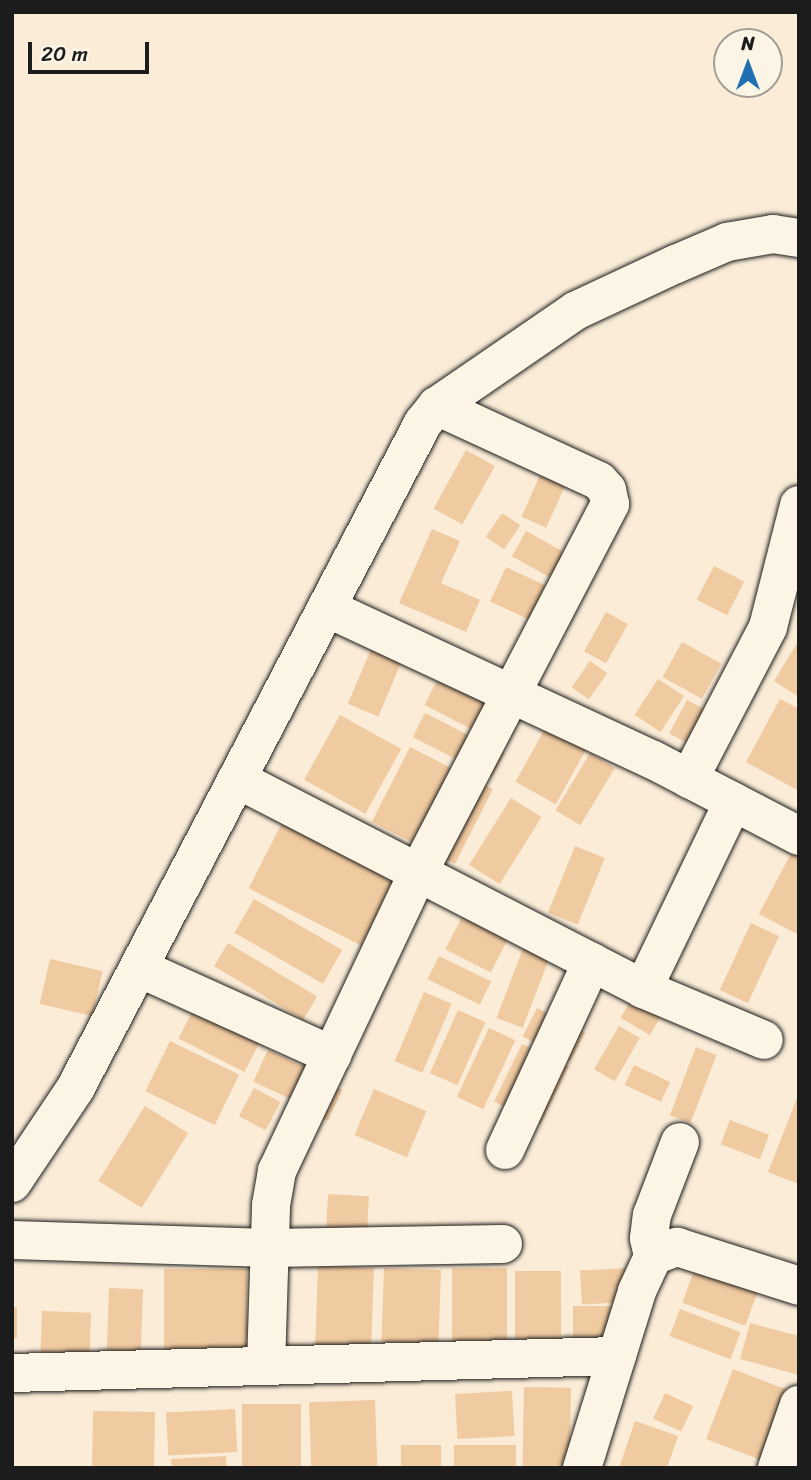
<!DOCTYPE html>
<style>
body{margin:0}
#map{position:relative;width:811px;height:1480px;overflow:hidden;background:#faecd7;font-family:Sriracha,sans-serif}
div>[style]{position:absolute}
.building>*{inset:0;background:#f0caa0;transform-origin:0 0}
.roads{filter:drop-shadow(0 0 2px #1c1c1c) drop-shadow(0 0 2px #1c1c1c)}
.street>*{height:38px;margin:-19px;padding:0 19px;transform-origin:19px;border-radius:19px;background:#fcf5e5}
span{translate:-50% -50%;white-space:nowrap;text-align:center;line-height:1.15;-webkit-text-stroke:6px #fcf5e5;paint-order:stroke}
.frame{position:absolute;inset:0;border:14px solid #1c1c1c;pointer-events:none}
.north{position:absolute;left:713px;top:28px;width:70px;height:70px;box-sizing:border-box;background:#fcf5e5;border:2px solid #a29e95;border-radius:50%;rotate:0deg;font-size:19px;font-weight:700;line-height:28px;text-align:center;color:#1c1c1c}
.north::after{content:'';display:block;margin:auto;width:24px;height:32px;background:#1f6fb2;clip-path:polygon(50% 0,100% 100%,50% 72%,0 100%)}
.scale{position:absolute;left:28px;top:42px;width:121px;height:32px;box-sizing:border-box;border:4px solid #1c1c1c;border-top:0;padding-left:9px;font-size:21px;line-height:24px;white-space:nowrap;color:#1c1c1c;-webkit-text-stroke:5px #fcf5e5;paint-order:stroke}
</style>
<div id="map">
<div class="building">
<i style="left:466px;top:450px;width:33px;height:67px;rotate:29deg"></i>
<i style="left:541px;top:473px;width:27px;height:48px;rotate:24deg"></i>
<i style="left:502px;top:513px;width:22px;height:29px;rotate:34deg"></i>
<i style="clip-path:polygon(432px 529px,460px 541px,441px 583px,480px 600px,466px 632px,399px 603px)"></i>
<i style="left:526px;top:531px;width:78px;height:29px;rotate:29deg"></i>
<i style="left:714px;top:566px;width:34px;height:38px;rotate:27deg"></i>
<i style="left:506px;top:567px;width:43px;height:38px;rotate:25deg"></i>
<i style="left:606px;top:612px;width:25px;height:45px;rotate:29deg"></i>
<i style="clip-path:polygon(799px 640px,799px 697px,774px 681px)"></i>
<i style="left:374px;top:642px;width:33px;height:67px;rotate:23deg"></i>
<i style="left:682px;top:642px;width:45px;height:40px;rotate:29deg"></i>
<i style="left:590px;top:661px;width:21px;height:32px;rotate:35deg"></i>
<i style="left:445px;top:665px;width:85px;height:45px;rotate:27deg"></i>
<i style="left:658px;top:679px;width:31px;height:43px;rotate:33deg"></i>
<i style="clip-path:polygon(780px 699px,799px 709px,799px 791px,746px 762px)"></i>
<i style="left:687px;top:700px;width:47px;height:38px;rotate:28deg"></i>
<i style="left:425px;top:713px;width:89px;height:27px;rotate:27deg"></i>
<i style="left:340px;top:715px;width:70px;height:74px;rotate:29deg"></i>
<i style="left:547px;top:725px;width:46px;height:65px;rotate:29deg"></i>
<i style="left:410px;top:747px;width:93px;height:84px;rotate:27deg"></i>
<i style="left:590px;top:753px;width:29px;height:67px;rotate:31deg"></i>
<i style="left:511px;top:798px;width:36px;height:79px;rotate:32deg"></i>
<i style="left:285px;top:817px;width:157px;height:80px;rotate:27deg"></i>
<i style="left:575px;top:846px;width:32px;height:72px;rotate:22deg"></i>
<i style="clip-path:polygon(795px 846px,799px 847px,799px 935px,759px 914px)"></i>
<i style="left:254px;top:899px;width:102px;height:39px;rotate:30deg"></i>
<i style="left:469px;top:903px;width:51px;height:52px;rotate:27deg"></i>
<i style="left:751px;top:923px;width:31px;height:74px;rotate:25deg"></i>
<i style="left:228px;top:943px;width:104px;height:27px;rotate:31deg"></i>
<i style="left:524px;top:946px;width:28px;height:77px;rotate:21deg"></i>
<i style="left:439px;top:956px;width:58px;height:26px;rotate:26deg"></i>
<i style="left:50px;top:959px;width:54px;height:46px;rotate:13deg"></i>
<i style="left:424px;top:992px;width:30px;height:75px;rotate:23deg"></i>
<i style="left:635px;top:993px;width:34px;height:29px;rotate:30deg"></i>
<i style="left:537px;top:1008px;width:54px;height:32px;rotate:27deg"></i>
<i style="left:193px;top:1010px;width:74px;height:32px;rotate:27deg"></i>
<i style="left:458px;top:1010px;width:30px;height:69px;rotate:24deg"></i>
<i style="left:619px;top:1026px;width:24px;height:50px;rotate:30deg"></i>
<i style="left:489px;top:1028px;width:29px;height:76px;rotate:25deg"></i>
<i style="left:170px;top:1041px;width:77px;height:56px;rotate:26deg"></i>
<i style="left:522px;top:1044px;width:52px;height:64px;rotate:26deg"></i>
<i style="left:696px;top:1047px;width:22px;height:73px;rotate:21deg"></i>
<i style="left:268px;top:1050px;width:63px;height:35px;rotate:25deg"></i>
<i style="left:634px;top:1065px;width:40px;height:22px;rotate:25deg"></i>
<i style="left:325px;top:1082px;width:19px;height:34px;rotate:25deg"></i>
<i style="left:254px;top:1088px;width:30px;height:32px;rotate:28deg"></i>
<i style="left:374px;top:1089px;width:57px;height:50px;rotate:23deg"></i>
<i style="clip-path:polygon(799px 1093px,799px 1184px,768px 1172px)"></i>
<i style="left:145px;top:1106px;width:51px;height:88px;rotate:32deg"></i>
<i style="left:730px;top:1120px;width:42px;height:26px;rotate:21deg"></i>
<i style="left:328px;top:1194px;width:41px;height:41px;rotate:3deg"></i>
<i style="left:318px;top:1266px;width:56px;height:84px;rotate:2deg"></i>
<i style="left:647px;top:1267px;width:34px;height:67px;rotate:87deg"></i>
<i style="left:384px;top:1268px;width:57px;height:74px;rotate:2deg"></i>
<i style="left:452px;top:1268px;width:55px;height:77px"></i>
<i style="left:695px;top:1268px;width:67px;height:37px;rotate:20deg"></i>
<i style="left:164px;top:1269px;width:83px;height:81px"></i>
<i style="left:515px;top:1271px;width:46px;height:68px"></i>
<i style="left:109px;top:1288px;width:34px;height:64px;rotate:2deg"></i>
<i style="left:634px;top:1306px;width:32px;height:61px;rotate:90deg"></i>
<i style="left:12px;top:1307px;width:5px;height:31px"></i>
<i style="left:680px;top:1309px;width:65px;height:29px;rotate:21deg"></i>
<i style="left:42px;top:1311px;width:49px;height:41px;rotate:2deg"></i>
<i style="clip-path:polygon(750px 1323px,799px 1336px,799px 1375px,740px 1359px)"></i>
<i style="left:733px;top:1369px;width:60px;height:75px;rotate:21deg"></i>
<i style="left:524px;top:1387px;width:47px;height:81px;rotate:1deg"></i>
<i style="left:512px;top:1391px;width:45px;height:57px;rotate:87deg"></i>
<i style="left:665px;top:1393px;width:31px;height:28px;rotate:25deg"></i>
<i style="left:375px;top:1400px;width:68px;height:66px;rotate:88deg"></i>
<i style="left:242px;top:1404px;width:59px;height:64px"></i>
<i style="left:235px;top:1409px;width:43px;height:69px;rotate:87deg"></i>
<i style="left:93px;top:1411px;width:62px;height:57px;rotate:1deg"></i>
<i style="clip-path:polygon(635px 1421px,678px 1436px,667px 1468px,619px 1468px)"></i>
<i style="left:401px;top:1445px;width:40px;height:23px"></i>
<i style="left:454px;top:1445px;width:62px;height:23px"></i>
<i style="clip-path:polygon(226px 1456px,227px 1468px,172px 1468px,171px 1459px)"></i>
</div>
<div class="roads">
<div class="street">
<i style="left:327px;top:608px;width:360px;rotate:25deg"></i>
<i style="left:653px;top:760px;width:165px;rotate:27.5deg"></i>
<i style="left:237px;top:779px;width:457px;rotate:27.3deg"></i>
<i style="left:643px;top:989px;width:131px;rotate:22.9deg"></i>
<i style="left:689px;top:779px;width:171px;rotate:-62.5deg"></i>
<i style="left:768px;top:627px;width:126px;rotate:-75.7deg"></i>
<i style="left:139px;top:968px;width:212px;rotate:24.3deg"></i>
<i style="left:643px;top:989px;width:208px;rotate:-64.3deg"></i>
<i style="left:505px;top:1150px;width:207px;rotate:-65.2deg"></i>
<i style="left:12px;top:1183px;width:113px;rotate:-56.2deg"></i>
<i style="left:75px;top:1089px;width:751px;rotate:-62.41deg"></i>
<i style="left:423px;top:423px;width:22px;rotate:-51deg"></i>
<i style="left:437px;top:406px;width:168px;rotate:-34.5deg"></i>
<i style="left:575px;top:311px;width:111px;rotate:-25deg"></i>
<i style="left:676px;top:264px;width:56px;rotate:-23.3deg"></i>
<i style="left:727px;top:242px;width:47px;rotate:-9.9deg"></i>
<i style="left:773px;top:234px;width:26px;rotate:9deg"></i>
<i style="left:12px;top:1240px;width:257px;rotate:1.8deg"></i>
<i style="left:269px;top:1248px;width:234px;rotate:-1deg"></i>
<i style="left:653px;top:1256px;width:18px;rotate:-103deg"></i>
<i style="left:649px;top:1238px;width:23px;rotate:-83deg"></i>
<i style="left:652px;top:1215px;width:78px;rotate:-69deg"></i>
<i style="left:266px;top:1366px;width:161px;rotate:-88.2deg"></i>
<i style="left:271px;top:1205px;width:35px;rotate:-80deg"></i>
<i style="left:277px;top:1171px;width:330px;rotate:-64.7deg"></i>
<i style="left:418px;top:873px;width:416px;rotate:-62.5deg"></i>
<i style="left:610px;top:504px;width:14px;rotate:-102deg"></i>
<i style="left:607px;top:490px;width:12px;rotate:-132deg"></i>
<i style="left:599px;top:481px;width:179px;rotate:-155.2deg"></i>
<i style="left:12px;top:1373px;width:605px;rotate:-1.61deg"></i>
<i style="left:582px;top:1468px;width:185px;rotate:-72.7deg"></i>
<i style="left:637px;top:1291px;width:38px;rotate:-65deg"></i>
<i style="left:653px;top:1256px;width:26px;rotate:-21deg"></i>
<i style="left:677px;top:1247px;width:128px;rotate:17.7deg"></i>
<i style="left:777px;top:1468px;width:67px;rotate:-70.8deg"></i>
</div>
</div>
<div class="frame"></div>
<div class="north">N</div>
<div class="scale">20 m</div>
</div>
